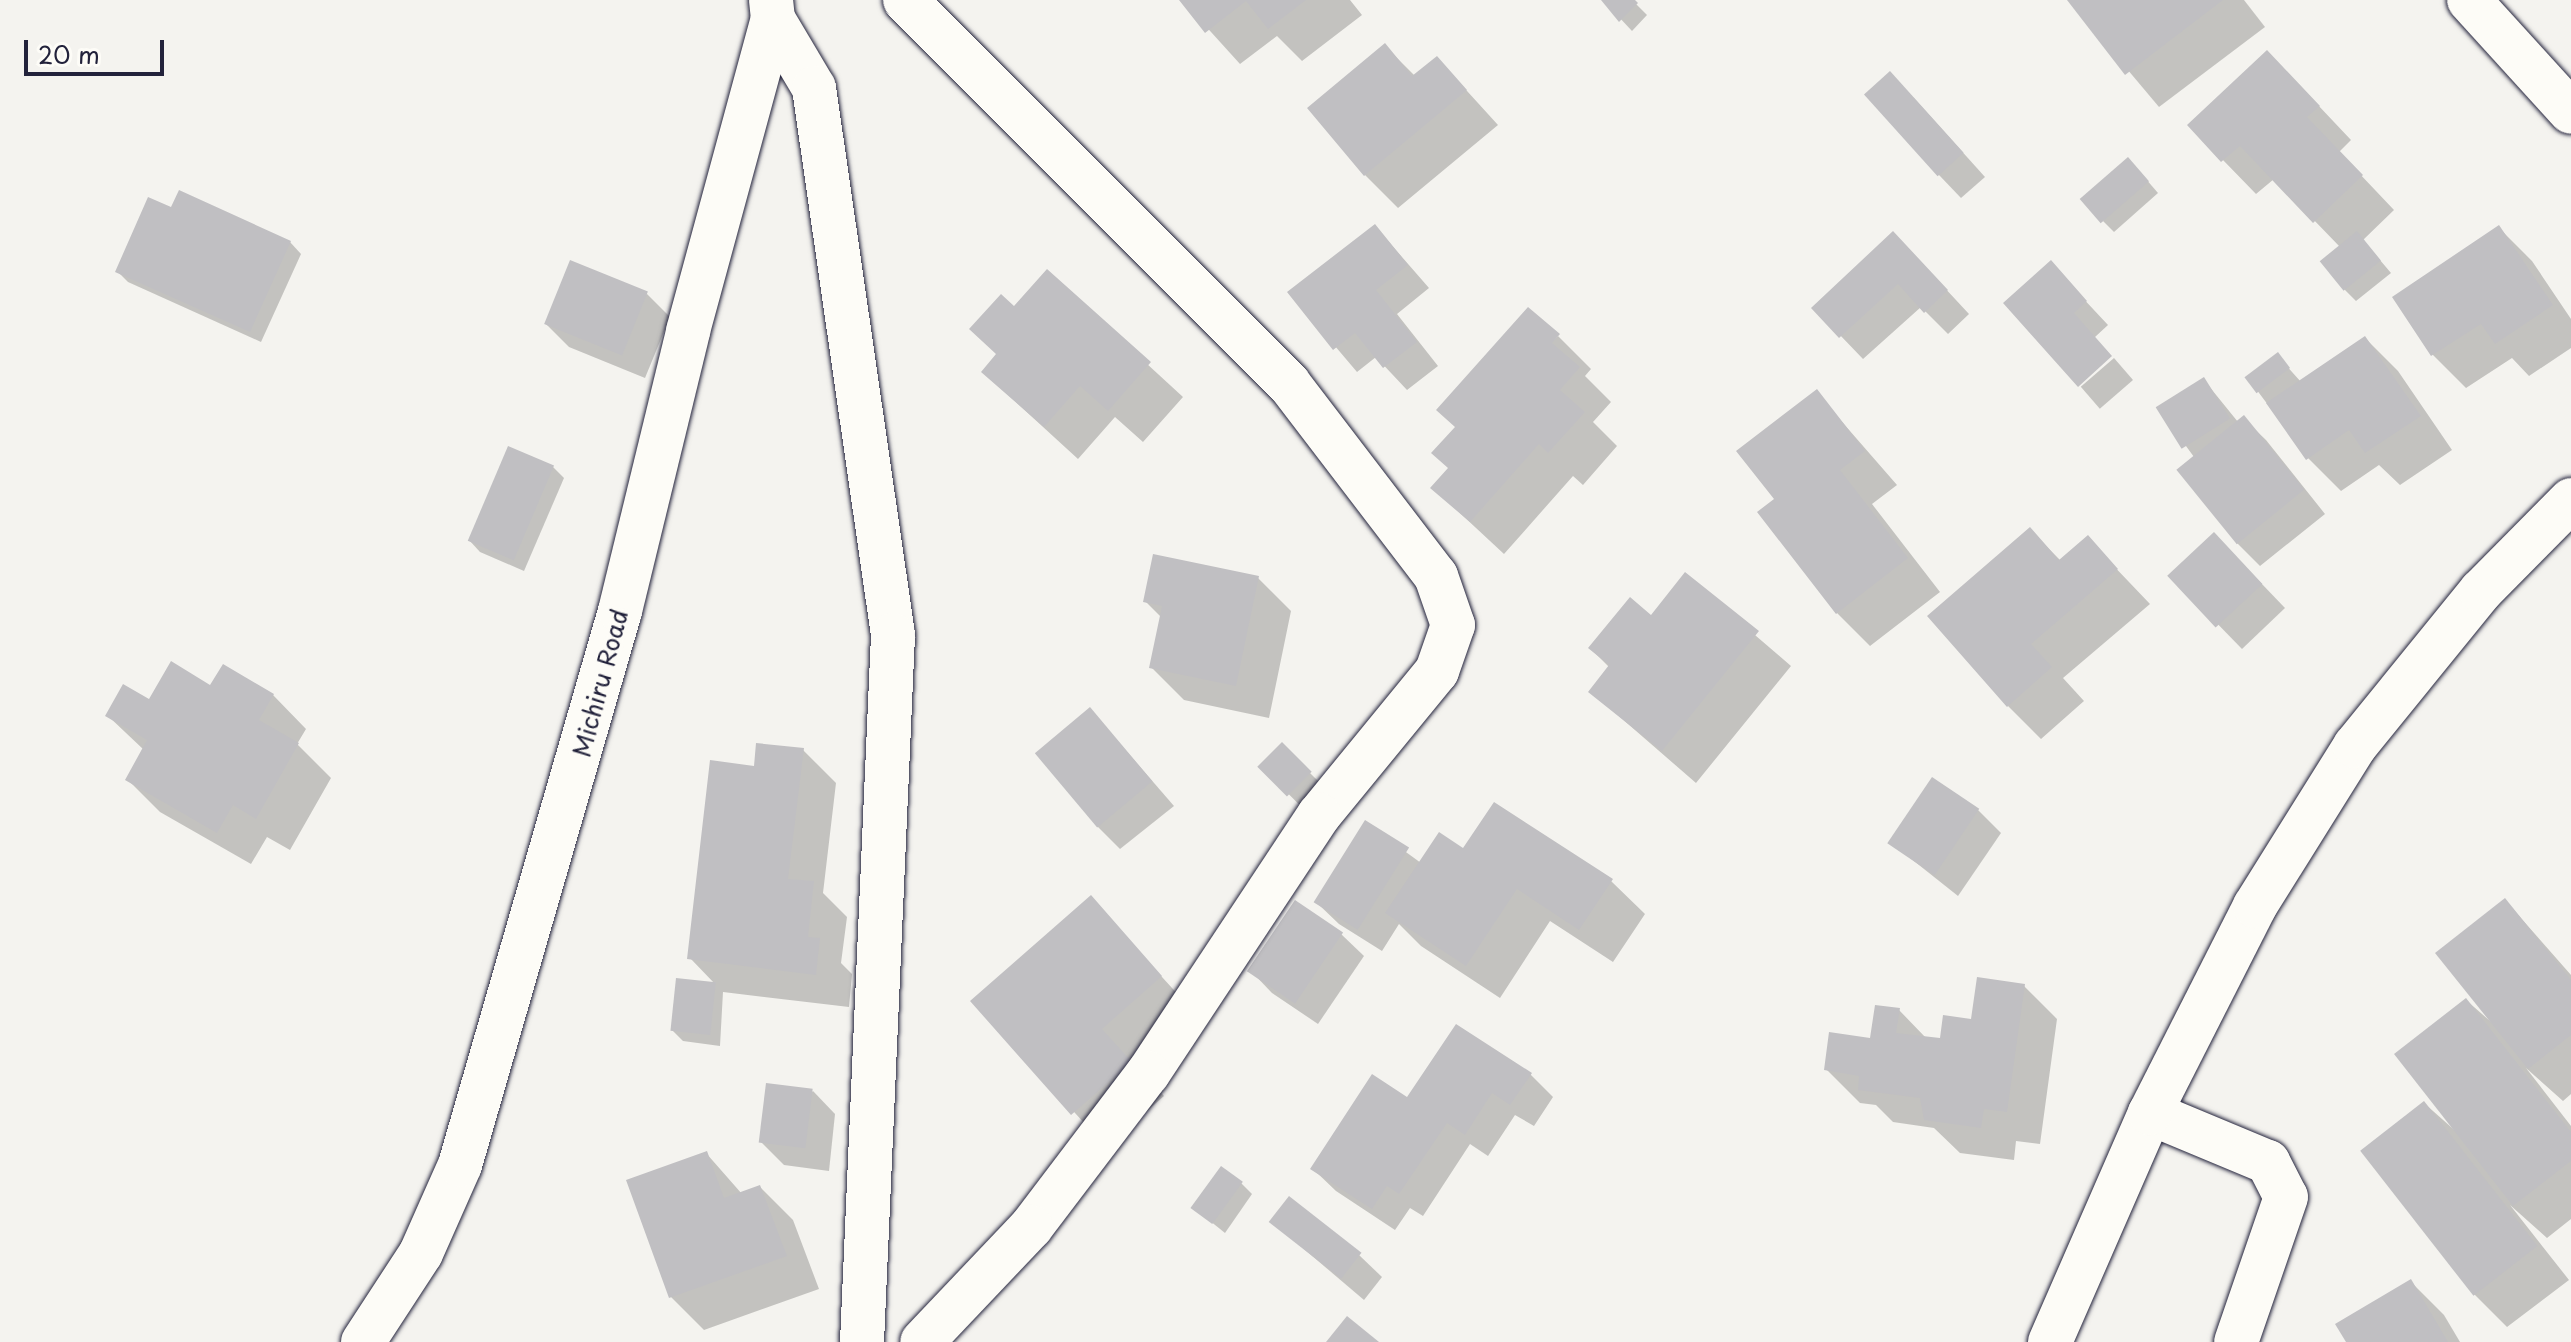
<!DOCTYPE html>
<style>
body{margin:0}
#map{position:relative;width:2571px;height:1342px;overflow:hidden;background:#f4f3ef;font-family:"Playpen Sans",sans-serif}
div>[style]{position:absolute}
.shadow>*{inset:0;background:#0003;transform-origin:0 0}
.building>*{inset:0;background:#c0bfc2;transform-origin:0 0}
.roads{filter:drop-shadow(0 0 2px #22223b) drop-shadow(0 0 2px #22223b)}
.minor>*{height:44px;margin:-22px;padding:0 22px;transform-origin:22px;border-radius:22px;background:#fdfcf7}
span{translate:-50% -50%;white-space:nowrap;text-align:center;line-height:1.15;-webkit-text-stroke:8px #fdfcf7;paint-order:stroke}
.street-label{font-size:24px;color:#22223b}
.scale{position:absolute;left:24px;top:40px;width:140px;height:36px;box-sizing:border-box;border:4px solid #22223b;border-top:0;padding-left:10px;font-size:24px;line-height:28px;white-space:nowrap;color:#22223b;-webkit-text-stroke:6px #fdfcf7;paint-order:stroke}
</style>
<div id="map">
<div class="shadow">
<i style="clip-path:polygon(1182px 0,1350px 0,1362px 15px,1302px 61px,1277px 36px,1240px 64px)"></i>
<i style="clip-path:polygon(1603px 0,1632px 0,1647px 15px,1632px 31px)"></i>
<i style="clip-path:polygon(2069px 0,2244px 0,2265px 27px,2159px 107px)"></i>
<i style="clip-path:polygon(1385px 46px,1415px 76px,1437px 58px,1498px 125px,1398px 208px,1365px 175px)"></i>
<i style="clip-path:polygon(2300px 86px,2351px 140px,2339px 152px,2394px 210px,2363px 240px,2391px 273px,2356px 301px,2345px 290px,2340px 247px,2274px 179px,2256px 194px,2189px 125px)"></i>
<i style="clip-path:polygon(1913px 97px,1985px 177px,1961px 198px,1939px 175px)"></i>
<i style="clip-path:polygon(2139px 171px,2158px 193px,2114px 232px,2103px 221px)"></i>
<i style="clip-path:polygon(1375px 226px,1429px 288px,1397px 314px,1438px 366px,1407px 390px,1376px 357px,1357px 372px,1290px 293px)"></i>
<i style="clip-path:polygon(2499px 228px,2532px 261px,2571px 319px,2571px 348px,2529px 376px,2512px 358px,2466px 388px,2433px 355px,2395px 297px)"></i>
<i style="clip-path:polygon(290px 242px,301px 254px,261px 342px,128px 282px,117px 271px)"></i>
<i style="clip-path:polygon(1916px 257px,1969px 314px,1948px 334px,1921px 307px,1863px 359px,1814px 308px)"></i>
<i style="clip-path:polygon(2050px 263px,2108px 325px,2095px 337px,2078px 384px)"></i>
<i style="clip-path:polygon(1047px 272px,1183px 397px,1143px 442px,1115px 417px,1078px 459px,983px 372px,998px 355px,1014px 308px)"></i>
<i style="clip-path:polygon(647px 294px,670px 317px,645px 378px,569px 347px,546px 324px)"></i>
<i style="clip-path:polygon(1558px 336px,1591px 369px,1585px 376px,1611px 402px,1593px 422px,1617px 446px,1583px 485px,1573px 476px,1504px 554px,1433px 488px,1450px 469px,1434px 453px)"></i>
<i style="clip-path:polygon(2365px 338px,2398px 371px,2452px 450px,2400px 485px,2379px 465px,2341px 491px,2308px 458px,2247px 377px,2277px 355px,2301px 382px)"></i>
<i style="left:2114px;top:358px;width:29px;height:44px;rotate:49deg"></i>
<i style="clip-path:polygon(2204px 380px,2238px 422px,2243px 418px,2266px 440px,2325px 514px,2260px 566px,2237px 543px,2194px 457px,2159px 409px)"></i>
<i style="clip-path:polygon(1816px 392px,1897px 485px,1872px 504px,1940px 592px,1870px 646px,1837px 613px,1776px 500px)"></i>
<i style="clip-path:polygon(553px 467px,564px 478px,524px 571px,480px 552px,469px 540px)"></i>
<i style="clip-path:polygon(2030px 530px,2061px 561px,2087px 538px,2150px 604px,2063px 678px,2084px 701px,2041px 739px,2008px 706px)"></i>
<i style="clip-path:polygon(2236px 557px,2285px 608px,2242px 649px,2171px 576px)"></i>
<i style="clip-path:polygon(1685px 575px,1791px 666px,1696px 783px,1590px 691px,1610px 668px,1590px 648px,1651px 617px)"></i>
<i style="clip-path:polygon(1258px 578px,1291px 611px,1269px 718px,1184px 700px,1151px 667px,1162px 618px,1145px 601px)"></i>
<i style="clip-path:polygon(273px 695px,306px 729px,297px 744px,331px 778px,290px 850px,267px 837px,251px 864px,160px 812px,127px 779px,144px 750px,107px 715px,149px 702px)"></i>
<i style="clip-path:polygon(1090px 709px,1174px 806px,1120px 849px,1097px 826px)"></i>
<i style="left:1282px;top:745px;width:57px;height:30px;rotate:45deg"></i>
<i style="clip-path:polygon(803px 750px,836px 783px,823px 893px,847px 917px,841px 963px,852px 974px,849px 1007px,723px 992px,720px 1046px,683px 1041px,672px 1030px,715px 984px,690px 958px,755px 768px)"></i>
<i style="clip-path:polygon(1978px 810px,2001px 833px,1958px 896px,1890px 842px)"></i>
<i style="clip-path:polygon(1366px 823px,1421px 863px,1464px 851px,1611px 881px,1645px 914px,1613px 962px,1550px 921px,1500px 998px,1421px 946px,1399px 924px,1382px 951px,1339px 924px,1316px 902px)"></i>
<i style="clip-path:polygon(1090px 898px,1193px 1011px,1134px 1063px,1164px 1096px,1106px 1147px,973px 1001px)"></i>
<i style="clip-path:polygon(2505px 900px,2571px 975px,2571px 1094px,2563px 1101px,2526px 1068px,2571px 1126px,2571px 1219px,2547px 1238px,2510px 1205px,2569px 1280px,2507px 1327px,2474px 1294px,2424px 1103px,2460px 1135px,2466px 1000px,2498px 1028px)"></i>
<i style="clip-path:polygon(1341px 934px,1364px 956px,1318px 1024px,1272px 993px,1250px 970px)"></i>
<i style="clip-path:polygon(2024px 986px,2057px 1019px,2040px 1144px,2016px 1141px,2014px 1160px,1960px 1153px,1934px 1128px,1893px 1122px,1876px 1105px,1860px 1103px,1826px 1069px,1872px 1040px,1899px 1010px,1927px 1039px,1942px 1041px)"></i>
<i style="clip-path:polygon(1530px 1074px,1553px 1097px,1534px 1126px,1515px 1115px,1488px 1156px,1470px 1144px,1423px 1216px,1410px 1208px,1395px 1230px,1336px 1191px,1313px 1169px)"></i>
<i style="clip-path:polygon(813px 1091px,835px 1114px,829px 1171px,784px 1165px,761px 1142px)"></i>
<i style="clip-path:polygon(706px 1153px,742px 1194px,760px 1187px,793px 1220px,819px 1289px,704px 1330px,671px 1297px)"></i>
<i style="clip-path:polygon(1241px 1183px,1252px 1194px,1225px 1233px,1194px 1208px)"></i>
<i style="clip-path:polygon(1271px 1221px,1359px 1255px,1382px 1277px,1364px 1300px)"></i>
<i style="clip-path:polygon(2411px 1282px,2444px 1315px,2460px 1342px,2348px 1342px)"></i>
</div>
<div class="building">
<i style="clip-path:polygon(1179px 0,1306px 0,1268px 29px,1246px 1px,1205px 33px)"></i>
<i style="clip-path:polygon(1601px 0,1635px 0,1638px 3px,1619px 22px)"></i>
<i style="clip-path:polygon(2067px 0,2223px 0,2125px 75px)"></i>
<i style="clip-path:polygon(1385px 43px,1412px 76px,1437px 56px,1467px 90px,1364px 176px,1307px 108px)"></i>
<i style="clip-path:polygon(2267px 50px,2320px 106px,2307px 117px,2363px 175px,2313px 223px,2240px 146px,2221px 162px,2187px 125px)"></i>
<i style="left:1890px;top:71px;width:110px;height:35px;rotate:48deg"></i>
<i style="left:2128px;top:157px;width:32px;height:64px;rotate:49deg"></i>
<i style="clip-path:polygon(179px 190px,291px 241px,250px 332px,115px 272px,148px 197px,171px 207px)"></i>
<i style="clip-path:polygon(1375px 224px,1408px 265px,1376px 290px,1417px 342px,1383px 368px,1355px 333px,1333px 350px,1287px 292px)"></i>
<i style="clip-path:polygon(2499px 225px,2553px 305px,2495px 344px,2481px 324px,2431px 356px,2392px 297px)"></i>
<i style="clip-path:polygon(1893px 231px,1948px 290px,1924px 313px,1898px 284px,1839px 338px,1811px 308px)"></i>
<i style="left:2357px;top:231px;width:38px;height:48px;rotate:51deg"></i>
<i style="left:570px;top:260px;width:84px;height:69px;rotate:22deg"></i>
<i style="clip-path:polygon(2051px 260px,2087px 301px,2074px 313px,2112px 356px,2078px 387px,2003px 303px)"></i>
<i style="clip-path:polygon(1047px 269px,1151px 362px,1108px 411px,1080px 386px,1044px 427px,981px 372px,996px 354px,969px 329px,1001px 294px,1014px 306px)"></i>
<i style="clip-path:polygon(1528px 307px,1560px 334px,1552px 343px,1580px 367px,1560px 390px,1585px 412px,1548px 453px,1539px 444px,1470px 522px,1430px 488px,1448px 468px,1431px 453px,1455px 427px,1436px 410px)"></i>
<i style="clip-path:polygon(2365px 336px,2421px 416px,2365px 453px,2349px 430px,2306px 460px,2266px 403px)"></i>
<i style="left:2278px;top:352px;width:20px;height:42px;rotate:53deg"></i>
<i style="left:2204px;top:377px;width:49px;height:57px;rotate:58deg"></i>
<i style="clip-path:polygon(1817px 389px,1865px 451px,1840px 470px,1908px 558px,1836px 614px,1757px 512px,1774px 499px,1736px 451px)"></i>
<i style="left:2244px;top:415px;width:96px;height:87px;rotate:51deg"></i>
<i style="left:508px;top:446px;width:50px;height:103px;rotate:23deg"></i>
<i style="clip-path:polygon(2030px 527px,2059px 560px,2088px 535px,2118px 569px,2031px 644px,2052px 667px,2007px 707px,1927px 616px)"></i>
<i style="left:2214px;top:532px;width:71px;height:64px;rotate:47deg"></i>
<i style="clip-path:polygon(1153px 554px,1259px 576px,1236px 686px,1149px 668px,1162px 606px,1143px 602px)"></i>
<i style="clip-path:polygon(1685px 572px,1759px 631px,1662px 751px,1588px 692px,1609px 665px,1588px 648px,1630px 597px,1651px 615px)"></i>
<i style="clip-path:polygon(171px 661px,210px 685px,223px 664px,274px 694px,259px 720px,299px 743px,256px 819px,233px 805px,217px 833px,125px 780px,147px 740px,105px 716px,123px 684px,149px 699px)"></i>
<i style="left:1090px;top:707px;width:97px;height:72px;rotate:50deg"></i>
<i style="left:1282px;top:742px;width:42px;height:35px;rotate:45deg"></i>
<i style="clip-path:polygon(756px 743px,804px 748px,788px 879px,814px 881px,808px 937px,820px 938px,816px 975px,687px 959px,710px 760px,754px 766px)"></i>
<i style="left:1932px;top:777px;width:57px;height:80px;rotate:34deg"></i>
<i style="clip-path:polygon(1494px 802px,1613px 879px,1579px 930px,1517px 889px,1466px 966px,1385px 913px,1439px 832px,1463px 848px)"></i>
<i style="left:1365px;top:820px;width:52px;height:97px;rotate:32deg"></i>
<i style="clip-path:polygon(1091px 895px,1162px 976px,1102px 1029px,1132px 1062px,1071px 1115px,970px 1001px)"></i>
<i style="clip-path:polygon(2505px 898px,2571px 980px,2571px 1035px,2528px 1069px,2435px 953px)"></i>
<i style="left:1295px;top:900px;width:58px;height:86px;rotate:34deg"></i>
<i style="clip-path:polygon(1977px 977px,2025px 984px,2007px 1112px,1984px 1109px,1981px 1128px,1924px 1120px,1920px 1098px,1858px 1090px,1859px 1076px,1824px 1070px,1829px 1032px,1870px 1038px,1875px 1005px,1900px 1008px,1896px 1033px,1940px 1038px,1943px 1015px,1971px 1019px)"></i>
<i style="left:676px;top:978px;width:40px;height:53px;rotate:6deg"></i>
<i style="clip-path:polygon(2466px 998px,2571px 1132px,2571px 1161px,2513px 1206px,2394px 1054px)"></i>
<i style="clip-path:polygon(1456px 1024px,1532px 1073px,1510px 1105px,1492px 1093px,1465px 1135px,1447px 1123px,1399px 1194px,1387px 1186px,1372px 1209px,1310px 1169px,1372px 1074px,1407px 1097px)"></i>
<i style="left:766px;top:1083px;width:47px;height:60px;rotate:7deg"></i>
<i style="left:2424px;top:1101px;width:184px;height:81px;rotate:52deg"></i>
<i style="clip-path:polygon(707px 1151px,724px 1198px,760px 1185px,787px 1256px,669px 1298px,626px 1180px)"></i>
<i style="left:1221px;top:1166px;width:27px;height:52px;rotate:36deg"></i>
<i style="left:1289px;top:1196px;width:92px;height:33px;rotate:38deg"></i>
<i style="clip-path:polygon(2411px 1279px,2448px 1342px,2346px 1342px,2335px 1324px)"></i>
<i style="clip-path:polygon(1347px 1316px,1379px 1342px,1326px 1342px)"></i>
</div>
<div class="roads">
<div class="minor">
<i style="left:905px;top:0;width:543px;rotate:45deg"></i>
<i style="left:1289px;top:384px;width:242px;rotate:52.6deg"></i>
<i style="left:1436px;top:576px;width:52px;rotate:70.9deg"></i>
<i style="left:1453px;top:625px;width:49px;rotate:109.2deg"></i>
<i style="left:1437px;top:671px;width:186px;rotate:129.3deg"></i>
<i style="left:1319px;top:815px;width:310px;rotate:123.5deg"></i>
<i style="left:1148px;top:1073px;width:193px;rotate:127.2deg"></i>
<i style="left:1031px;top:1227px;width:158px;rotate:133.5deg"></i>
<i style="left:2469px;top:0;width:151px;rotate:47.7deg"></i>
<i style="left:773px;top:19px;width:80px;rotate:59.3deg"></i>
<i style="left:814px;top:88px;width:553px;rotate:81.78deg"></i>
<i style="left:893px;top:635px;width:708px;rotate:92.51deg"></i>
<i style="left:2150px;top:1113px;width:128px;rotate:22.6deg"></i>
<i style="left:2268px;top:1162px;width:39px;rotate:63deg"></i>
<i style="left:2286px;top:1197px;width:153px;rotate:109deg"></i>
<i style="left:363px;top:1342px;width:106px;rotate:-56.9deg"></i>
<i style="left:421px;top:1253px;width:96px;rotate:-66.1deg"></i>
<i style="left:460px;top:1165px;width:577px;rotate:-73.89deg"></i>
<i style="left:620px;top:611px;width:288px;rotate:-76.3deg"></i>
<i style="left:688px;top:331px;width:323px;rotate:-74.8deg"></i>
<i style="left:773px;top:19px;width:19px;rotate:-96deg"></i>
<i style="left:2050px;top:1342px;width:250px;rotate:-66.4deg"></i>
<i style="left:2150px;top:1113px;width:232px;rotate:-63.1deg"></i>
<i style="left:2255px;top:906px;width:189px;rotate:-58deg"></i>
<i style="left:2355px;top:746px;width:200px;rotate:-50.9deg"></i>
<i style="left:2481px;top:591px;width:128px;rotate:-45.3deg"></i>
</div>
</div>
<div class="street-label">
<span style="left:600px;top:683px;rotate:-75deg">Michiru Road</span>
</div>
<div class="scale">20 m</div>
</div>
